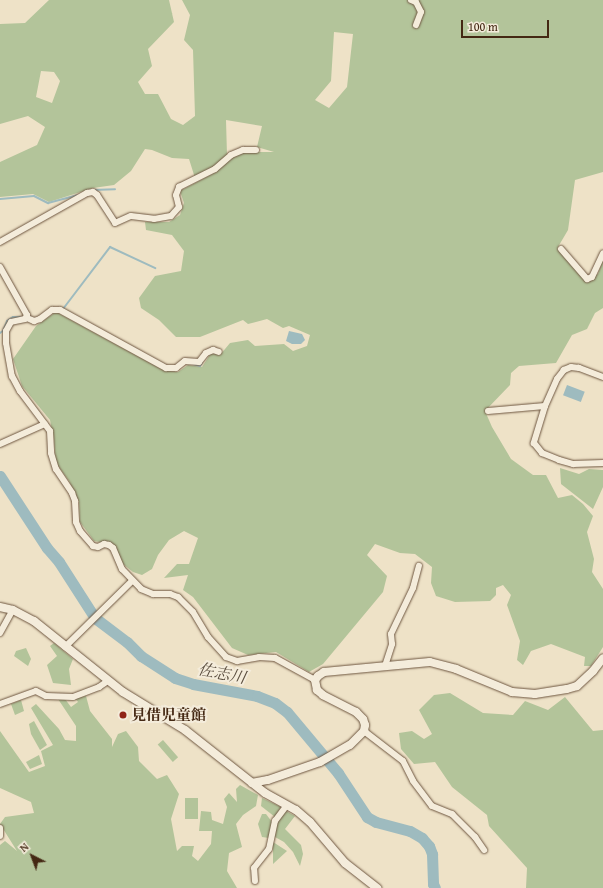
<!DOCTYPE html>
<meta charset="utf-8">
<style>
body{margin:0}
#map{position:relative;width:603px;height:888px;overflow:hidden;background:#eee2c7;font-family:"Gentium Book Plus","Noto Serif JP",serif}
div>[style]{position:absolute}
.green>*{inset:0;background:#b3c49a;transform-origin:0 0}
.water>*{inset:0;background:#9ebbbf;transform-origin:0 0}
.stream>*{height:2px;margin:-1px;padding:0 1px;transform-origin:1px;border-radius:1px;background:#9ebbbf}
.river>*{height:11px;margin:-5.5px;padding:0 5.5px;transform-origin:5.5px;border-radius:5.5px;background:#9ebbbf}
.roads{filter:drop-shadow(0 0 1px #6e5640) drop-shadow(0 0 1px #6e5640)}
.minor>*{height:6px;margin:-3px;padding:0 3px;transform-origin:3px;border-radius:3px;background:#f4ecdb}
.tertiary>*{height:8px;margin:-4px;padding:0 4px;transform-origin:4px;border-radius:4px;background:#f4ecdb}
.dots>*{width:11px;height:11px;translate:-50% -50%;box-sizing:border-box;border:2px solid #f4ecdb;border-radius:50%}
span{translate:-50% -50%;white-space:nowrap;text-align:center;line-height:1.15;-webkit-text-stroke:4px #f4ecdb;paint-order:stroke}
.poi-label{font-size:15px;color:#442813;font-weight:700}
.left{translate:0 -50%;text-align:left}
.water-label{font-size:16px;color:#5a4d3e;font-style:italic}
.north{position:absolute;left:12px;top:836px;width:40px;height:40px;-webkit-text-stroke:3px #f4ecdb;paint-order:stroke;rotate:318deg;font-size:11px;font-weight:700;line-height:16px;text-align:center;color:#442813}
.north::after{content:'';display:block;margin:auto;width:14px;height:18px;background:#442813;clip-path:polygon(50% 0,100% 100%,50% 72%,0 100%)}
.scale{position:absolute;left:461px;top:20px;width:88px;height:18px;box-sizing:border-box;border:2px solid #442813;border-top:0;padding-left:5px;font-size:12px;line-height:14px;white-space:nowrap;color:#442813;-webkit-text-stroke:3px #f4ecdb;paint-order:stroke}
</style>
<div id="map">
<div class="green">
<i style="clip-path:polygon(evenodd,49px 0,169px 0,174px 22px,148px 49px,152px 66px,138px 82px,145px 94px,158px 94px,171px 119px,183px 125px,195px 116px,193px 50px,184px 40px,190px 15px,182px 0,603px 0,603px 172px,575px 180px,568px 230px,558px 247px,584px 279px,598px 274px,603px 259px,603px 308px,595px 313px,587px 329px,572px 335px,556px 363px,519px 366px,511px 373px,510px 385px,485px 411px,492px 427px,511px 459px,533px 475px,546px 475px,558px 498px,572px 495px,583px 504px,593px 516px,587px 532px,594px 559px,592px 572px,603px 589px,603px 647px,591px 666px,584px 666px,585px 657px,551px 644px,531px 651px,523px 665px,517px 660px,520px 641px,507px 605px,511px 595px,503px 585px,496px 588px,496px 595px,490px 601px,455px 602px,436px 596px,431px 583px,432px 567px,415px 554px,400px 553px,375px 544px,367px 555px,387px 576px,383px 592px,323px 664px,309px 672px,276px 652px,248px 655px,232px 648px,193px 597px,183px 590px,188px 575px,164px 578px,177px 564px,189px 564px,198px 538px,184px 531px,169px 540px,158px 555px,152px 569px,142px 575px,133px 572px,123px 564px,112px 544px,94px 541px,80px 522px,79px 502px,69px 481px,56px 463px,54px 440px,50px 420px,22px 386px,13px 359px,36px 326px,56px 312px,163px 370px,178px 372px,188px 365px,202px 367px,211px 353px,220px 355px,230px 343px,248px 340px,255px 346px,284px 344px,293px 351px,307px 346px,310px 335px,289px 326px,283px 328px,267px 319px,248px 324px,243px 320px,200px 337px,176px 337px,159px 320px,141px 308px,139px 298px,155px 276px,181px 271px,184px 251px,172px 235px,146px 230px,145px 222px,169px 222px,180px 215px,184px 203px,180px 191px,216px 172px,232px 158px,244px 152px,274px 152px,257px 147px,262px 126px,226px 120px,227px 155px,215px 167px,195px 178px,189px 159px,172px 158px,152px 150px,145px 149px,131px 171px,114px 185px,93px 188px,49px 202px,33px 194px,0 197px,0 162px,37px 145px,45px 127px,28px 116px,0 124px,0 24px,25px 23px,49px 0,334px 32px,353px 34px,347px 87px,329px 108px,315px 100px,331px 81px,334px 32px,49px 0,41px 71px,54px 72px,60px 81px,52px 103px,36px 97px,41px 71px)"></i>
<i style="clip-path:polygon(560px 468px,579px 474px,589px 469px,603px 470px,603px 487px,593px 509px,561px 484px)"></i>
<i style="clip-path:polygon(54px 643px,73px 659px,69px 669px,71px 685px,53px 683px,47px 665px,57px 656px,50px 646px)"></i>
<i style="clip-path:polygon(26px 648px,31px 659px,28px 666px,14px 656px,16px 651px)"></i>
<i style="clip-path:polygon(450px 693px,483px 713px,513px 715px,525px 701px,548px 710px,565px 697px,593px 731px,603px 730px,603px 888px,526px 888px,527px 868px,489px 826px,487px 815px,452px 787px,435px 762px,414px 764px,401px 749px,399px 733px,412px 731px,424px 739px,432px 734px,419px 710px,434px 695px)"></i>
<i style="clip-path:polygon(86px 696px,90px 711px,112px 739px,112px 747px,118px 734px,126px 731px,138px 747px,139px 761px,157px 779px,167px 775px,179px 794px,171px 819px,177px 851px,182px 846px,194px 846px,192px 856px,198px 861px,211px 844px,212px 831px,199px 831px,201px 811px,211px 812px,212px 820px,223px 824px,227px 807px,224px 799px,229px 793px,237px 802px,236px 789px,240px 785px,258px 795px,256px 806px,243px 815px,236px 824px,242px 847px,229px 853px,227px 871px,237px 888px,0 888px,0 845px,5px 841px,17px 851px,0 824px,5px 817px,34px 813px,31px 802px,0 788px,0 731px,29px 772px,45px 766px,41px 751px,53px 745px,31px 708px,36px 704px,59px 729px,65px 740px,76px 741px,76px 726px,58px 699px,65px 699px,71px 707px,78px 702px,75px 698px)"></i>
<i style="clip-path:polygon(21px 700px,24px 711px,15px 715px,11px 704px)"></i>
<i style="clip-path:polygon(34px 721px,47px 745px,40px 750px,31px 734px,29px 724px)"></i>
<i style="left:163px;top:740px;width:23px;height:7px;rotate:49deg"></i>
<i style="clip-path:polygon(39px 755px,42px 764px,30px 769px,26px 762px)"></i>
<i style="left:185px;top:798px;width:13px;height:21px"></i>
<i style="clip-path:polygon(262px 798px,281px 807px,275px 817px,261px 806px)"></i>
<i style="clip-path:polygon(286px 811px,295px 816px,285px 829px,301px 845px,303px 854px,300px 866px,293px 852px,284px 842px,275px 837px,276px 824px)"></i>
<i style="clip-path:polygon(262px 814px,266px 814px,272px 822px,269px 838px,262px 837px,258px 824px)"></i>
<i style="clip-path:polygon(273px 842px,287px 851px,273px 864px)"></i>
</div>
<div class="water">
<i style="clip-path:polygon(289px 331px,302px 334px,305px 340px,301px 344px,292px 344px,286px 341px)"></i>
<i style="left:567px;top:385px;width:19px;height:11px;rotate:21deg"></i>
</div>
<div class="stream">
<i style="left:92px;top:190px;width:23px;rotate:-2deg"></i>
<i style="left:0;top:199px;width:34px;rotate:-5deg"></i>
<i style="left:34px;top:196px;width:16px;rotate:27deg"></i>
<i style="left:48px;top:203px;width:30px;rotate:-15deg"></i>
<i style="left:61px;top:308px;width:2px;rotate:27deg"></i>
<i style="left:63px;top:309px;width:78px;rotate:-52.8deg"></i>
<i style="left:110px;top:247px;width:50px;rotate:25deg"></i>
<i style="left:0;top:333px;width:4px;rotate:-34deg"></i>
<i style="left:3px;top:331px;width:11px;rotate:-68deg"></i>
<i style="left:7px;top:321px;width:7px;rotate:-34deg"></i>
<i style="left:13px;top:317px;width:7px"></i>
<i style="left:193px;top:364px;width:7px;rotate:16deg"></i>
<i style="left:200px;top:366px;width:4px;rotate:-63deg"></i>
</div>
<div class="river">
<i style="left:0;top:476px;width:86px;rotate:56.9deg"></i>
<i style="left:47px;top:548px;width:18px;rotate:49deg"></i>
<i style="left:59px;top:562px;width:67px;rotate:57.3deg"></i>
<i style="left:95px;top:618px;width:40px;rotate:37deg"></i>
<i style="left:127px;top:642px;width:20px;rotate:45deg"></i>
<i style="left:141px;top:656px;width:40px;rotate:32.9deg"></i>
<i style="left:175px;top:678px;width:19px;rotate:18deg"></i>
<i style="left:193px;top:684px;width:65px;rotate:10.6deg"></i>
<i style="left:257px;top:696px;width:19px;rotate:21deg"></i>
<i style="left:275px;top:703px;width:15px;rotate:37deg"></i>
<i style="left:287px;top:712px;width:80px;rotate:50.1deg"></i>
<i style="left:338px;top:773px;width:53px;rotate:56.6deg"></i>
<i style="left:367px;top:817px;width:10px;rotate:29deg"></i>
<i style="left:376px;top:822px;width:35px;rotate:15deg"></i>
<i style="left:410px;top:831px;width:14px;rotate:30deg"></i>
<i style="left:422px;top:838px;width:11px;rotate:49deg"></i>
<i style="left:429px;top:846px;width:9px;rotate:69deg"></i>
<i style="left:432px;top:854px;width:30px;rotate:88deg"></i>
<i style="left:433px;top:884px;width:4px;rotate:63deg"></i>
</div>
<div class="roads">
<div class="minor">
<i style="left:411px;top:0;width:5px;rotate:22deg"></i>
<i style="left:416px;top:2px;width:11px;rotate:63deg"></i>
<i style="left:421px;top:12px;width:14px;rotate:111deg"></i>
<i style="left:0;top:242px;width:100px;rotate:-29.4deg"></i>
<i style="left:87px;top:193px;width:6px;rotate:-9deg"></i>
<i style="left:93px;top:192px;width:5px;rotate:37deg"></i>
<i style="left:97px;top:195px;width:33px;rotate:57deg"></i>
<i style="left:115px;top:223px;width:17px;rotate:-24deg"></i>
<i style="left:131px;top:216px;width:23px;rotate:7deg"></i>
<i style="left:154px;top:219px;width:17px;rotate:-10deg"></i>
<i style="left:171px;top:216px;width:12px;rotate:-48deg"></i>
<i style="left:179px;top:207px;width:12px;rotate:-104deg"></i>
<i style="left:176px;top:195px;width:9px;rotate:-69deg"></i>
<i style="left:179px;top:187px;width:40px;rotate:-26.6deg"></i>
<i style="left:215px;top:169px;width:21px;rotate:-41deg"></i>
<i style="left:231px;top:155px;width:13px;rotate:-23deg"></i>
<i style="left:243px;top:150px;width:13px"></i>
<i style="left:561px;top:249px;width:40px;rotate:49deg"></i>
<i style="left:587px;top:279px;width:5px;rotate:-22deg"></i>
<i style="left:592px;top:277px;width:26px;rotate:-65deg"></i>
<i style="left:0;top:267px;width:55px;rotate:60.6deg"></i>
<i style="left:27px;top:315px;width:4px;rotate:117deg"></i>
<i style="left:25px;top:319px;width:14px;rotate:168deg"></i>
<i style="left:11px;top:322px;width:10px;rotate:119deg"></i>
<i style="left:6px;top:331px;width:12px;rotate:90deg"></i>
<i style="left:6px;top:343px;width:34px;rotate:80deg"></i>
<i style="left:12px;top:376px;width:17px;rotate:62deg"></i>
<i style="left:20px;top:391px;width:50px;rotate:53.1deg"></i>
<i style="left:50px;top:431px;width:22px;rotate:87deg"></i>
<i style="left:51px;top:453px;width:17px;rotate:73deg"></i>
<i style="left:56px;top:469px;width:29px;rotate:56deg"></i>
<i style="left:72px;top:493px;width:9px;rotate:69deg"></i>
<i style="left:75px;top:501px;width:21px;rotate:87deg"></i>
<i style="left:76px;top:522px;width:10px;rotate:66deg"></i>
<i style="left:80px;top:531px;width:20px;rotate:49deg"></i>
<i style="left:93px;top:546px;width:5px;rotate:11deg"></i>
<i style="left:98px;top:547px;width:7px;rotate:-27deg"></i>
<i style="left:104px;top:544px;width:5px;rotate:11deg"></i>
<i style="left:109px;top:545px;width:5px;rotate:37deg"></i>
<i style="left:113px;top:548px;width:23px;rotate:67deg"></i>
<i style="left:122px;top:569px;width:28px;rotate:46deg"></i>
<i style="left:141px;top:589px;width:13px;rotate:23deg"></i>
<i style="left:153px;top:594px;width:17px"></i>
<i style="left:170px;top:594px;width:9px;rotate:21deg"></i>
<i style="left:178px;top:597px;width:21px;rotate:45deg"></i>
<i style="left:193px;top:612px;width:29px;rotate:59deg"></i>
<i style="left:208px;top:637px;width:27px;rotate:48deg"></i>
<i style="left:226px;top:657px;width:12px;rotate:20deg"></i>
<i style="left:237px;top:661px;width:22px;rotate:-10deg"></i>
<i style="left:259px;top:657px;width:16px;rotate:4deg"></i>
<i style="left:275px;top:658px;width:46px;rotate:28.8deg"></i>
<i style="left:27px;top:318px;width:8px;rotate:23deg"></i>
<i style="left:34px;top:321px;width:6px;rotate:-18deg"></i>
<i style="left:40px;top:319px;width:15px;rotate:-37deg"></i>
<i style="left:52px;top:310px;width:8px"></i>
<i style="left:60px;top:310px;width:121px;rotate:28.7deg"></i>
<i style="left:166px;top:368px;width:10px"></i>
<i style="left:176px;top:368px;width:11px;rotate:-38deg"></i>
<i style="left:185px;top:361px;width:14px;rotate:4deg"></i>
<i style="left:199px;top:362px;width:11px;rotate:-52deg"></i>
<i style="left:206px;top:353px;width:8px;rotate:-23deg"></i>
<i style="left:213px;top:350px;width:6px;rotate:18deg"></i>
<i style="left:603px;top:377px;width:26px;rotate:-159deg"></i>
<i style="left:579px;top:368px;width:8px;rotate:-173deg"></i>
<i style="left:571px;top:367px;width:8px;rotate:157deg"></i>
<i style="left:564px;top:370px;width:11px;rotate:128deg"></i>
<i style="left:557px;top:379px;width:30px;rotate:114deg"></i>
<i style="left:545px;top:406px;width:39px;rotate:107deg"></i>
<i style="left:534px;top:443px;width:13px;rotate:51deg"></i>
<i style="left:542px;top:453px;width:18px;rotate:22deg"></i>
<i style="left:559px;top:460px;width:15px;rotate:16deg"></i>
<i style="left:573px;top:464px;width:30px;rotate:-2deg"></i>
<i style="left:488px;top:411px;width:57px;rotate:-5deg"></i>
<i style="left:0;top:444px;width:49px;rotate:-24deg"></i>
<i style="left:0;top:633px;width:26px;rotate:-61deg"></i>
<i style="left:65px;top:647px;width:94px;rotate:-44.6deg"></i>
<i style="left:385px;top:666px;width:23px;rotate:-72deg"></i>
<i style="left:392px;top:644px;width:10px;rotate:-96deg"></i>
<i style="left:391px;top:634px;width:51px;rotate:-64.4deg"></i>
<i style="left:413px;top:588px;width:23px;rotate:-75deg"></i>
<i style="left:0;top:704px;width:38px;rotate:-20deg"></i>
<i style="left:36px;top:691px;width:11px;rotate:27deg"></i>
<i style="left:46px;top:696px;width:27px;rotate:2deg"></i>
<i style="left:73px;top:697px;width:28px;rotate:-21deg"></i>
<i style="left:99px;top:687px;width:11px;rotate:-34deg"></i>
<i style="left:364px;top:731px;width:49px;rotate:37.6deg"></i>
<i style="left:403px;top:761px;width:22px;rotate:63deg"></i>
<i style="left:413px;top:781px;width:31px;rotate:53deg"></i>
<i style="left:432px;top:806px;width:22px;rotate:22deg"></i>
<i style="left:452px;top:814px;width:33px;rotate:45deg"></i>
<i style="left:475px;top:837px;width:16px;rotate:55deg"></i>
<i style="left:0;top:828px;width:8px;rotate:90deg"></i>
<i style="left:255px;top:881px;width:13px;rotate:-94deg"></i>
<i style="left:254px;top:868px;width:24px;rotate:-52deg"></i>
<i style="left:269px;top:849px;width:29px;rotate:-78deg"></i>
<i style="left:275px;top:821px;width:20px;rotate:-53deg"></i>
</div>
<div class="tertiary">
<i style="left:0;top:607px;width:13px;rotate:13deg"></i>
<i style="left:13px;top:610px;width:24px;rotate:28deg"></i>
<i style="left:34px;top:621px;width:114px;rotate:38.6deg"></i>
<i style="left:123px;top:692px;width:73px;rotate:31.5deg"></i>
<i style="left:185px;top:730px;width:102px;rotate:38.2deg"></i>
<i style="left:265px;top:793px;width:35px;rotate:29deg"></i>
<i style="left:296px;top:810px;width:18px;rotate:41deg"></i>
<i style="left:310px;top:822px;width:54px;rotate:49.5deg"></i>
<i style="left:345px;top:863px;width:41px;rotate:38deg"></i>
<i style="left:252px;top:783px;width:16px;rotate:-11deg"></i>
<i style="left:268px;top:780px;width:55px;rotate:-19.1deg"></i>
<i style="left:320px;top:762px;width:34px;rotate:-30deg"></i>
<i style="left:350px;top:745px;width:20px;rotate:-45deg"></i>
<i style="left:364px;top:731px;width:6px;rotate:-81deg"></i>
<i style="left:365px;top:725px;width:6px;rotate:-108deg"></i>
<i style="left:363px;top:719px;width:10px;rotate:-135deg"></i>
<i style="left:356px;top:712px;width:37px;rotate:-153deg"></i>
<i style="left:323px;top:695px;width:8px;rotate:-140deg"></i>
<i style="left:317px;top:690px;width:10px;rotate:-101deg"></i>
<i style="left:315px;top:680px;width:5px;rotate:-53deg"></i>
<i style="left:318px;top:676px;width:7px;rotate:-34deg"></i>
<i style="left:324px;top:672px;width:106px;rotate:-5.4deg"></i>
<i style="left:430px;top:662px;width:27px;rotate:15deg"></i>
<i style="left:456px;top:669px;width:61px;rotate:22.3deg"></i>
<i style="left:512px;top:692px;width:23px;rotate:5deg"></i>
<i style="left:535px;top:694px;width:32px;rotate:-9deg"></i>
<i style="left:567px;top:689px;width:10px;rotate:-17deg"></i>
<i style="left:577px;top:686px;width:22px;rotate:-43deg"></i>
<i style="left:593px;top:671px;width:16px;rotate:-52deg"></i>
</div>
</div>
<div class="dots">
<i style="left:123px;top:715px;background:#8f2418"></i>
</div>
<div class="poi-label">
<span class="left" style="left:131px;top:715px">見借児童館</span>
</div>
<div class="water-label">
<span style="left:222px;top:673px;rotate:11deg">佐志川</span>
</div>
<div class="north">N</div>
<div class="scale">100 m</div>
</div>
